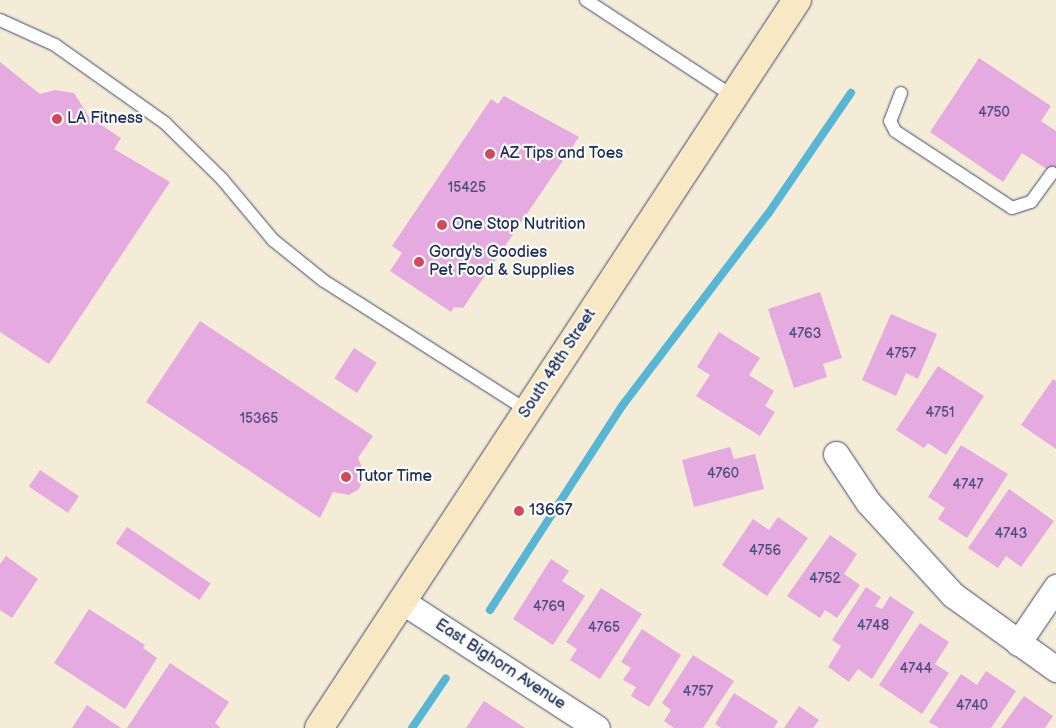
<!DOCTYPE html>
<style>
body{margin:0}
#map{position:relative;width:1056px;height:728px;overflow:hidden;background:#f4ecd6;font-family:"Balsamiq Sans",sans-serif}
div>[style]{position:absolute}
.stream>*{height:8px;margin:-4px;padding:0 4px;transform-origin:4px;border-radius:4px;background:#57b6d6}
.building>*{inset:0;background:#e5abe0;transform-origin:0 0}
.roads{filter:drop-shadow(0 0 1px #3c4b70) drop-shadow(0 0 1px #3c4b70)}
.lane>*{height:12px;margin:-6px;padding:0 6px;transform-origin:6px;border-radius:6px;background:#fff}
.street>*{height:25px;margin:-12.5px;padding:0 12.5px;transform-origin:12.5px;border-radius:12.5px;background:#fff}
.secondary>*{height:28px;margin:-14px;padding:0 14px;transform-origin:14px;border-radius:14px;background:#f8e8c3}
.dots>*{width:14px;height:14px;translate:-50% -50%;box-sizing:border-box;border:2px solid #fdfcf7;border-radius:50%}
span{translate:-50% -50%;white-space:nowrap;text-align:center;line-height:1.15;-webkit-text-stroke:4.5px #fdfcf7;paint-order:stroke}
.number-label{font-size:14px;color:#4e4e7e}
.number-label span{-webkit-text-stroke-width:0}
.poi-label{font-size:16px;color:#1b2f5e}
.left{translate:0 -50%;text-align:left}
.street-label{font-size:16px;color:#1b2f5e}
</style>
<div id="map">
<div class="stream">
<i style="left:490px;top:610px;width:243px;rotate:-57.1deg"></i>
<i style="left:622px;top:406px;width:241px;rotate:-52.8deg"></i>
<i style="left:768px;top:214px;width:147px;rotate:-55.6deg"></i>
<i style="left:412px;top:728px;width:60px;rotate:-55.8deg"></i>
</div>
<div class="building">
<i style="clip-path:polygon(979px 58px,1051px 106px,1041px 121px,1056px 131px,1056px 175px,1022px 153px,1003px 182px,930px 132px)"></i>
<i style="clip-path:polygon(0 62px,40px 94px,55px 90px,74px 93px,89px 117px,121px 138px,114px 149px,170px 182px,49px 364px,0 332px)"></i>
<i style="clip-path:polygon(504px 96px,579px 137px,463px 308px,454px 307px,451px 312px,390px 271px,402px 253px,392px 246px,491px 99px,498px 104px)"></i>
<i style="clip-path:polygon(820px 292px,842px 358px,823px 364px,827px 377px,794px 388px,768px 309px)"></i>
<i style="clip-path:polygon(891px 314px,937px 334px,918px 379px,906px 373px,896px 396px,862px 380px)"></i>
<i style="clip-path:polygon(200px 321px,373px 436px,358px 458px,365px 474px,359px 489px,349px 495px,333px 492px,320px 518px,146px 402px)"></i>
<i style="clip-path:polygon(719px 332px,760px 358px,749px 375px,774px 391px,765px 406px,775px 412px,760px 436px,696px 396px,710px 375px,697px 367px)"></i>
<i style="left:354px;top:348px;width:27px;height:36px;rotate:33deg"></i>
<i style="clip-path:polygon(938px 366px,984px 396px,946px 455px,928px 443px,924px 448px,896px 430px)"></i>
<i style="clip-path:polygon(1053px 379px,1056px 381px,1056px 449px,1021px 425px)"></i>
<i style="clip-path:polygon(961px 445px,1008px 474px,967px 538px,938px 519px,945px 508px,928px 497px)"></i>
<i style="clip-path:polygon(730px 447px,734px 459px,755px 454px,764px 489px,694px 507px,682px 460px)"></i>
<i style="left:40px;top:470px;width:47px;height:20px;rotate:34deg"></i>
<i style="clip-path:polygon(1009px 489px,1054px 521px,1021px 567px,1006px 556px,998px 568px,968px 548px)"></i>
<i style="clip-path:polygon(778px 517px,808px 538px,767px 596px,722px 565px,753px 519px,769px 530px)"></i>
<i style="left:127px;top:527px;width:101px;height:20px;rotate:34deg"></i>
<i style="clip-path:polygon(830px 535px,857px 554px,844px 574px,860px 585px,837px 618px,825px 610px,820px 618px,787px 596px)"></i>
<i style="clip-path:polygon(6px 556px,38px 579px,12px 618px,0 610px,0 564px)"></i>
<i style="clip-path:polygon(551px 559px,569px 571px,562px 581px,585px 596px,553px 645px,513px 619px)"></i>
<i style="clip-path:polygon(866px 587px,881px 597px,875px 606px,882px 609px,890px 596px,914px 612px,872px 679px,858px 669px,849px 682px,828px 667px,841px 646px,832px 640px)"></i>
<i style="clip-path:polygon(601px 588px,642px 614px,600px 679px,570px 660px,577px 649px,566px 642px)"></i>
<i style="clip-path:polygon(89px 609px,145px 645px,143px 648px,157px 658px,125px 709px,54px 663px)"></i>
<i style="clip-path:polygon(920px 623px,949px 642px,935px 664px,949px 673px,922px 714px,879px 685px)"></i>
<i style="clip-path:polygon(642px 629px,681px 655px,649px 707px,631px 696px,636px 687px,623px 680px,631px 668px,621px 662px)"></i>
<i style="clip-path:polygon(693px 655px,734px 681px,703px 728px,674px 728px,664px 721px,671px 710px,662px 703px)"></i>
<i style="clip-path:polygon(170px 663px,229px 702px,215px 723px,221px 728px,127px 728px)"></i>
<i style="clip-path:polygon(986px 671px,1016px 691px,991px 728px,939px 728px,929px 722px,961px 674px,977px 685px)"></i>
<i style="clip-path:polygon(734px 693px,778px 721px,774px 728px,721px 728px,715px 724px)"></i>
<i style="clip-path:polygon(1024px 696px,1053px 716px,1045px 728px,1001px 728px)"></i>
<i style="clip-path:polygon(484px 701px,525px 728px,466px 728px)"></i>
<i style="clip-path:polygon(87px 705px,121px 728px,72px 728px)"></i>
<i style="clip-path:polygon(799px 706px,819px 720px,813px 728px,784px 728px)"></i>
</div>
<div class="roads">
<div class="lane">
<i style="left:586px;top:0;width:177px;rotate:33.2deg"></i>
<i style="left:0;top:20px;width:60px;rotate:24.4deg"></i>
<i style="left:55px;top:45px;width:135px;rotate:35.3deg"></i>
<i style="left:165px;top:123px;width:80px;rotate:44.5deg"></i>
<i style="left:222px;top:179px;width:80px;rotate:50.1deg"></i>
<i style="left:273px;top:240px;width:65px;rotate:38.8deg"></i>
<i style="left:324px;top:281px;width:242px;rotate:32.5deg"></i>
<i style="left:901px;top:93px;width:30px;rotate:111deg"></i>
<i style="left:890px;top:121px;width:11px;rotate:63deg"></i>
<i style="left:895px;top:131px;width:140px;rotate:33.3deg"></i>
<i style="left:1012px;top:208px;width:20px;rotate:-18deg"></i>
<i style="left:1031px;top:202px;width:36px;rotate:-54deg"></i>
</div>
<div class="street">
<i style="left:836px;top:454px;width:58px;rotate:56.3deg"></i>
<i style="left:868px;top:502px;width:126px;rotate:47.6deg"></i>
<i style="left:953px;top:595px;width:127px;rotate:35.7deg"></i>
<i style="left:403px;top:602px;width:231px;rotate:33deg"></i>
<i style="left:1018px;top:643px;width:68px;rotate:-55.8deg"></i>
</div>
<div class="secondary">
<i style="left:319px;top:728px;width:871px;rotate:-56.71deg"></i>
</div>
</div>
<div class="dots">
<i style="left:57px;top:119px;background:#d1495b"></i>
<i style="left:490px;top:154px;background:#d1495b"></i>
<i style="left:442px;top:225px;background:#d1495b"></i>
<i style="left:419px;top:262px;background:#d1495b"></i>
<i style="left:346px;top:477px;background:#d1495b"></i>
<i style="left:519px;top:511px;background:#d1495b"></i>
</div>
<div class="number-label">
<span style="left:994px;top:113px">4750</span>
<span style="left:467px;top:188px">15425</span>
<span style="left:805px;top:334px">4763</span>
<span style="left:901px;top:354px">4757</span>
<span style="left:940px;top:413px">4751</span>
<span style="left:259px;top:419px">15365</span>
<span style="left:723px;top:474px">4760</span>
<span style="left:968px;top:485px">4747</span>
<span style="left:1011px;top:534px">4743</span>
<span style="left:765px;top:551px">4756</span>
<span style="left:825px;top:579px">4752</span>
<span style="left:549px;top:607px">4769</span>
<span style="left:873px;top:626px">4748</span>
<span style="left:604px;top:628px">4765</span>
<span style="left:916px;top:669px">4744</span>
<span style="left:698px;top:692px">4757</span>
<span style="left:972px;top:706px">4740</span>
</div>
<div class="poi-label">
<span class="left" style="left:67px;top:119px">LA Fitness</span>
<span class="left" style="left:500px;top:154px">AZ Tips and Toes</span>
<span class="left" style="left:452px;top:225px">One Stop Nutrition</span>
<span class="left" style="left:429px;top:262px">Gordy's Goodies<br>Pet Food &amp; Supplies</span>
<span class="left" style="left:356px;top:477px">Tutor Time</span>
<span class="left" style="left:529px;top:511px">13667</span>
</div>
<div class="street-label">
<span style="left:558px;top:364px;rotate:-57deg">South 48th Street</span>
<span style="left:500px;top:665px;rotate:33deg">East Bighorn Avenue</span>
</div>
</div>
